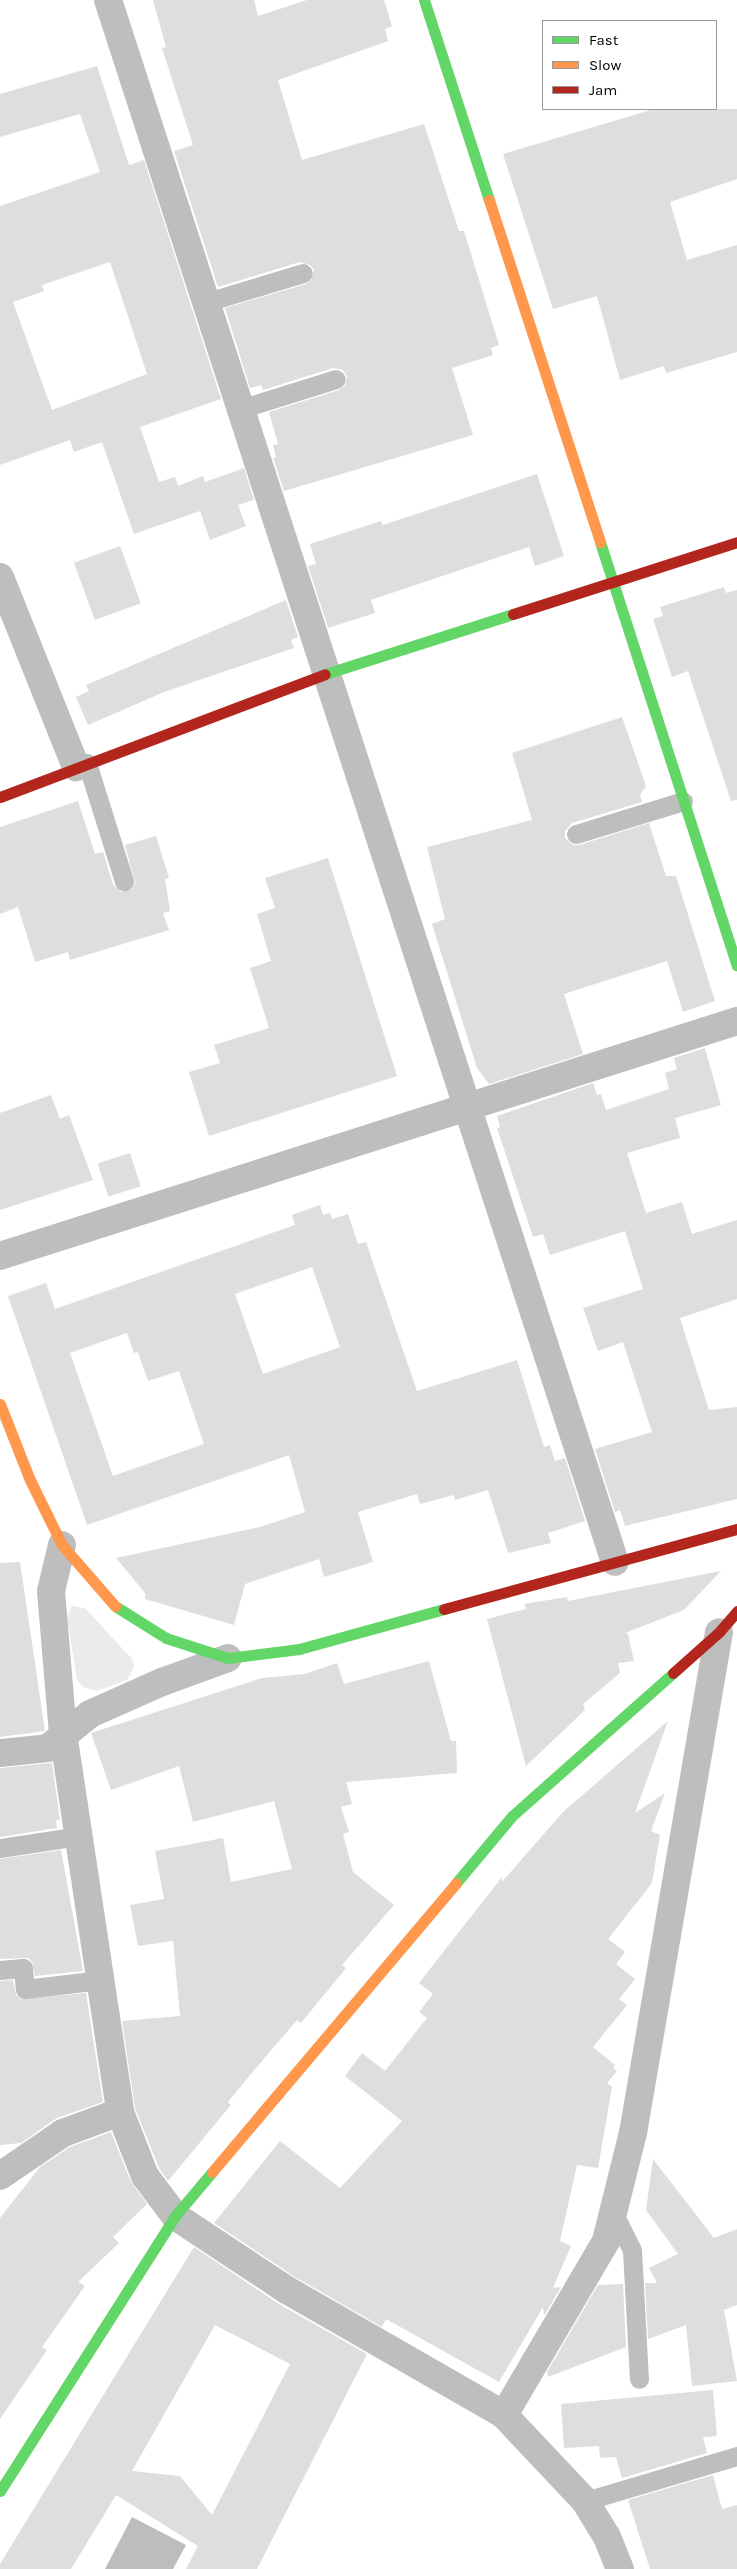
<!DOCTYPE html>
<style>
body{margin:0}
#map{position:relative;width:737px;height:2569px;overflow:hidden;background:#fff;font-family:Karla,sans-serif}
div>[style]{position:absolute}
.green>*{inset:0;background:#ebebeb}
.water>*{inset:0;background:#bdbdbd}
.building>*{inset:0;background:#dedede;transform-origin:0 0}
.lane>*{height:19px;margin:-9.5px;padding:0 9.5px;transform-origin:9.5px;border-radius:9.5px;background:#bebebe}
.street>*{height:28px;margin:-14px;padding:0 14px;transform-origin:14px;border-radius:14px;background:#bebebe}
.fast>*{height:11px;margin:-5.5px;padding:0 5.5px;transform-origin:5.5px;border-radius:5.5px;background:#63d668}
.slow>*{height:11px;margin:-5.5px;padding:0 5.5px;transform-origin:5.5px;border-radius:5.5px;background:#ff974d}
.jam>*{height:11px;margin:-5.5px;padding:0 5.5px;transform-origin:5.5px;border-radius:5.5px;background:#b3261e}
span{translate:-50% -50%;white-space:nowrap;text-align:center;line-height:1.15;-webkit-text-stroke:5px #fff;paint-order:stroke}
.legend{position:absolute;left:542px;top:20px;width:175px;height:90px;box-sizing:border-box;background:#fff;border:1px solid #999;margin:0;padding:6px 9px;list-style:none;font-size:15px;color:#000}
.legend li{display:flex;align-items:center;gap:10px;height:25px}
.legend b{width:25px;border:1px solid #999}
</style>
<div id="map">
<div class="green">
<i style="clip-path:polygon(72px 1606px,85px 1608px,132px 1659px,134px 1667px,127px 1680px,96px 1691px,83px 1687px,77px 1680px,67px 1617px)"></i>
</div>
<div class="water">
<i style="clip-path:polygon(132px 2517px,186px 2545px,173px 2569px,105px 2569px)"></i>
</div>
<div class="building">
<i style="clip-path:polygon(153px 0,254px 0,258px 16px,307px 0,384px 0,392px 26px,385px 29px,388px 41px,278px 80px,302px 160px,424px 124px,459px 231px,464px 231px,499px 345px,491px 348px,493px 355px,452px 368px,473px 435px,284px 491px,273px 458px,276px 457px,273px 445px,278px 444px,269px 412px,339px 390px,345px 386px,347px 376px,343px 370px,333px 368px,263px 390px,261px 385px,250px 388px,225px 308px,306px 284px,311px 280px,314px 270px,310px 265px,300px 262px,218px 287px,174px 151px,193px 145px,162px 48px,166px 47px)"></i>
<i style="clip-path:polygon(evenodd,97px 66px,129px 165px,144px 160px,221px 399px,140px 427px,159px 482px,175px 477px,178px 486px,203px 476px,205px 482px,244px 468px,254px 500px,238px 505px,246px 526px,210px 540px,200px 511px,134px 534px,102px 442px,74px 452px,70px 440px,0 465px,0 206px,100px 172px,80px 114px,0 137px,0 94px,97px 66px,110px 262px,147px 374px,52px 410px,13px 302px,44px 291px,42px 285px,110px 262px)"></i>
<i style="clip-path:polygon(654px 109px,737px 109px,737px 179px,670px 202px,687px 260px,737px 245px,737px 352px,666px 373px,664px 366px,620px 380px,597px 296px,553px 309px,503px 154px)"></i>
<i style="clip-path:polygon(537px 474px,564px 556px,535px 566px,529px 547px,371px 600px,375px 613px,328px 628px,308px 566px,316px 564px,310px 544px,381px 521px,383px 525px)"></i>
<i style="left:120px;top:546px;width:61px;height:49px;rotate:70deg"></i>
<i style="clip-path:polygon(724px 587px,726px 593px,737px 590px,737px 800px,731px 801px,688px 671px,672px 677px,653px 619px,663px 616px,660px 607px)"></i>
<i style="clip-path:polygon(286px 600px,298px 637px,291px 640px,294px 648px,164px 692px,88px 725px,76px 697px,89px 691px,86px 685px)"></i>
<i style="clip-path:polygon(622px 717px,646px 786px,640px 795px,642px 802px,572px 823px,565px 831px,565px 838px,573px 845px,579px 845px,649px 823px,666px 876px,676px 876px,715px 1001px,683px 1012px,667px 961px,564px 994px,583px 1054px,489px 1084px,477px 1068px,432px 924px,445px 919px,427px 847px,532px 820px,512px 753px)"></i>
<i style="clip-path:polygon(78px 801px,95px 854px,103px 852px,113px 884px,121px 892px,132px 889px,135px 883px,125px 845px,156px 836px,169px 878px,165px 879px,170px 911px,163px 913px,169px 930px,70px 960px,68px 952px,35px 962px,18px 907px,0 914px,0 827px)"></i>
<i style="clip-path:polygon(328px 858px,397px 1076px,209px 1136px,189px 1072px,220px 1063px,214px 1045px,269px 1028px,250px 968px,271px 961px,257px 914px,275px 908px,265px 878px)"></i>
<i style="clip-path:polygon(705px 1048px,721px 1105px,675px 1118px,680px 1138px,627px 1153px,646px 1213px,682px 1202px,692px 1234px,737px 1220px,737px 1299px,680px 1318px,709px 1410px,737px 1407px,737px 1499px,625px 1526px,620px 1510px,615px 1512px,595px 1449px,652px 1432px,623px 1342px,598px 1351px,583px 1308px,643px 1289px,625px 1231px,550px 1255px,543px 1234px,533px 1237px,497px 1128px,500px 1127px,497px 1116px,593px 1083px,597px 1095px,601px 1094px,606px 1110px,669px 1089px,665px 1073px,677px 1069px,674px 1058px)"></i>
<i style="clip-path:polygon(51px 1095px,60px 1119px,69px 1115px,93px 1180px,0 1210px,0 1113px)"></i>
<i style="left:130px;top:1153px;width:35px;height:34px;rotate:72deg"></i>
<i style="clip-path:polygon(evenodd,320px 1205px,323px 1215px,330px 1213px,332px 1219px,348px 1214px,358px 1244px,366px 1242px,417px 1391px,517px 1360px,544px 1447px,550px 1445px,555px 1461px,565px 1458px,585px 1521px,548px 1533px,551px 1543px,508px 1553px,488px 1490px,455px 1500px,454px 1495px,420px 1504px,417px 1494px,358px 1512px,373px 1562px,324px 1577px,319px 1559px,245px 1584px,234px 1625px,145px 1599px,145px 1593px,116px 1558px,260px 1527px,305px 1512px,289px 1455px,87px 1525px,8px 1296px,46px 1283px,55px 1309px,295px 1225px,292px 1215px,320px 1205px,312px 1267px,340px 1347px,263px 1374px,235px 1294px,312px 1267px,320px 1205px,127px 1333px,134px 1353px,138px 1352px,148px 1381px,179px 1371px,204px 1444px,113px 1476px,70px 1353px,127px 1333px)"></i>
<i style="clip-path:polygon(20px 1562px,45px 1731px,0 1737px,0 1563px)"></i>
<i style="clip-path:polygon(721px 1571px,684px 1610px,625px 1633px,628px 1634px,634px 1661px,618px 1663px,620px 1673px,583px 1704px,585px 1710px,526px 1766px,487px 1619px,526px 1609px,524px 1604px,567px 1597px,568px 1601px)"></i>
<i style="clip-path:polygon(429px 1661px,451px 1741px,456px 1741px,457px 1773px,346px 1782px,352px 1804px,341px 1807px,349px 1832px,343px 1834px,353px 1872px,394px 1905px,342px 1965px,346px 1968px,301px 2023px,297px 2020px,256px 2068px,228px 2102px,231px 2105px,168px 2181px,159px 2168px,135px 2108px,122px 2021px,180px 2016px,173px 1941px,138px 1946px,130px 1905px,164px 1899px,155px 1851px,223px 1838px,231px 1882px,292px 1869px,274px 1801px,193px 1822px,179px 1766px,111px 1790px,91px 1733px,262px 1678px,305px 1674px,337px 1663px,344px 1684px)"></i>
<i style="clip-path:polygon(668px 1721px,635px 1813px,665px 1793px,651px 1831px,660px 1835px,652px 1883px,608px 1939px,625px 1952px,616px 1964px,635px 1979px,619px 1999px,627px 2005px,593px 2047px,615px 2065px,613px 2068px,617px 2071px,607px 2083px,612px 2087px,598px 2168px,577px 2165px,560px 2241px,571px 2246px,553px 2288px,561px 2287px,544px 2316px,543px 2307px,499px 2382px,386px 2319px,382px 2327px,295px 2277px,214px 2223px,280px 2141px,340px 2188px,402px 2121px,345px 2076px,362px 2053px,385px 2071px,427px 2018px,419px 2012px,433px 1994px,419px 1983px,502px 1877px,502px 1882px,563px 1812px)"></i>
<i style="clip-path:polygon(52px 1763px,60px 1820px,56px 1820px,57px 1828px,0 1837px,0 1768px)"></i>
<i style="clip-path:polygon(61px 1850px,83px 1971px,35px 1976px,32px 1962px,28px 1958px,0 1959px,0 1859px)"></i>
<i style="clip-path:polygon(13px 1980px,16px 1995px,21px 1999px,86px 1993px,103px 2102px,57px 2118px,21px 2143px,0 2145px,0 1981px)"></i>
<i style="clip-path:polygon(111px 2132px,131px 2182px,147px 2204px,113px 2237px,119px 2243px,78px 2282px,85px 2286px,42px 2347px,47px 2350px,0 2419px,0 2218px,40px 2167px,70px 2147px)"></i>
<i style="clip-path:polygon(653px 2159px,714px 2238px,737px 2229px,737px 2305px,724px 2310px,737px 2381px,692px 2386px,686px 2325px,648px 2339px,645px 2283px,657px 2283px,649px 2268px,678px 2254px,646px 2210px)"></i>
<i style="clip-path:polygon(evenodd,194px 2247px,279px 2304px,367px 2354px,257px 2569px,186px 2569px,198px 2546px,116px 2495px,71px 2569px,0 2569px,0 2564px,194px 2247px,215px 2325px,290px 2364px,212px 2515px,180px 2476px,132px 2471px,215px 2325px)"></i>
<i style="clip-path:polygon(623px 2284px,626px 2347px,548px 2377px,547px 2372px,598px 2285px)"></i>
<i style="clip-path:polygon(713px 2390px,717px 2436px,703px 2437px,707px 2453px,622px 2478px,616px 2457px,600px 2458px,599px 2446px,564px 2448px,561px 2404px)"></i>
<i style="clip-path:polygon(713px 2475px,722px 2509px,737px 2505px,737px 2569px,650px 2569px,628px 2500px)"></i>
</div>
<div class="lane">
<i style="left:207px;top:302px;width:100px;rotate:-16.8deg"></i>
<i style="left:243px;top:408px;width:97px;rotate:-17.3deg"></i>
<i style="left:87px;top:763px;width:124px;rotate:72.6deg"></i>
<i style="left:576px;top:834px;width:112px;rotate:-17.1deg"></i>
<i style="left:0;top:1848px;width:79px;rotate:-8.7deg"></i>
<i style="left:0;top:1970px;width:23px;rotate:-5deg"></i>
<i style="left:23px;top:1968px;width:21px;rotate:85deg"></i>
<i style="left:25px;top:1989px;width:76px;rotate:-6.8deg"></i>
<i style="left:613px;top:2212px;width:42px;rotate:63.4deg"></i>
<i style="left:632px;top:2250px;width:129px;rotate:86.9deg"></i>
<i style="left:585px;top:2501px;width:159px;rotate:-16.5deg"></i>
</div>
<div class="street">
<i style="left:108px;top:0;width:1642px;rotate:72.02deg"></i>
<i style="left:0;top:577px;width:205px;rotate:68.2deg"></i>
<i style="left:0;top:1256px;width:774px;rotate:-17.69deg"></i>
<i style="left:62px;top:1545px;width:47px;rotate:103.4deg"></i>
<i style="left:51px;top:1591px;width:143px;rotate:85.2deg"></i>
<i style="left:63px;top:1733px;width:383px;rotate:81.4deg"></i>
<i style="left:120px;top:2112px;width:69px;rotate:68.7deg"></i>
<i style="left:145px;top:2176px;width:50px;rotate:53.1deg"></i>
<i style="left:175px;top:2216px;width:134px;rotate:33.5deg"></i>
<i style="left:287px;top:2290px;width:250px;rotate:29.9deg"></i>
<i style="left:504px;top:2415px;width:118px;rotate:46.7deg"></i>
<i style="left:585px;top:2501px;width:42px;rotate:58.6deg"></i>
<i style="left:607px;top:2537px;width:35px;rotate:68deg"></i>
<i style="left:0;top:1753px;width:48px;rotate:-5.9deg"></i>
<i style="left:48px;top:1748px;width:54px;rotate:-39deg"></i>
<i style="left:90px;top:1714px;width:79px;rotate:-24deg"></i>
<i style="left:162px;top:1682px;width:70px;rotate:-20deg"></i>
<i style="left:0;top:2176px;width:76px;rotate:-34.3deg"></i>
<i style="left:63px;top:2133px;width:61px;rotate:-20.2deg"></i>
<i style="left:504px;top:2415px;width:202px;rotate:-59.6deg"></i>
<i style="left:606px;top:2241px;width:111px;rotate:-76deg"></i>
<i style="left:633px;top:2133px;width:508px;rotate:-80.26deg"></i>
</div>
<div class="fast">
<i style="left:424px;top:0;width:210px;rotate:72deg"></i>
<i style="left:600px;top:542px;width:445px;rotate:72.1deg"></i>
<i style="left:325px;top:674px;width:197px;rotate:-17.7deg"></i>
<i style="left:115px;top:1606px;width:60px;rotate:32.1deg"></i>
<i style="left:166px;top:1638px;width:65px;rotate:17.9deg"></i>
<i style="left:228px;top:1658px;width:72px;rotate:-7.2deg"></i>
<i style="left:299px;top:1649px;width:150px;rotate:-15.4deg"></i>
<i style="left:456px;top:1883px;width:87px;rotate:-50.1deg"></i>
<i style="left:512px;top:1816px;width:215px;rotate:-41.6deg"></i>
<i style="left:0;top:2491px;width:326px;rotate:-57.5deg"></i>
<i style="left:175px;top:2216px;width:57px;rotate:-49.9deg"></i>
</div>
<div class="slow">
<i style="left:489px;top:200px;width:360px;rotate:72deg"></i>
<i style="left:0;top:1404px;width:82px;rotate:68.5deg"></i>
<i style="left:30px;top:1480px;width:72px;rotate:63.8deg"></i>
<i style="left:62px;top:1545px;width:81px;rotate:49deg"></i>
<i style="left:212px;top:2172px;width:378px;rotate:-49.8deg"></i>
</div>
<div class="jam">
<i style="left:513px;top:614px;width:235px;rotate:-17.8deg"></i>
<i style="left:0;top:797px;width:347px;rotate:-20.7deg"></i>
<i style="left:444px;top:1609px;width:304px;rotate:-15.3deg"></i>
<i style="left:673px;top:1673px;width:62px;rotate:-41.7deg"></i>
<i style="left:719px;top:1632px;width:28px;rotate:-49deg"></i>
</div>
<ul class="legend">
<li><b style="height:6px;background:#63d668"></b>Fast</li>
<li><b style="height:6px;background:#ff974d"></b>Slow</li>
<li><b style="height:6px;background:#b3261e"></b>Jam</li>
</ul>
</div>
